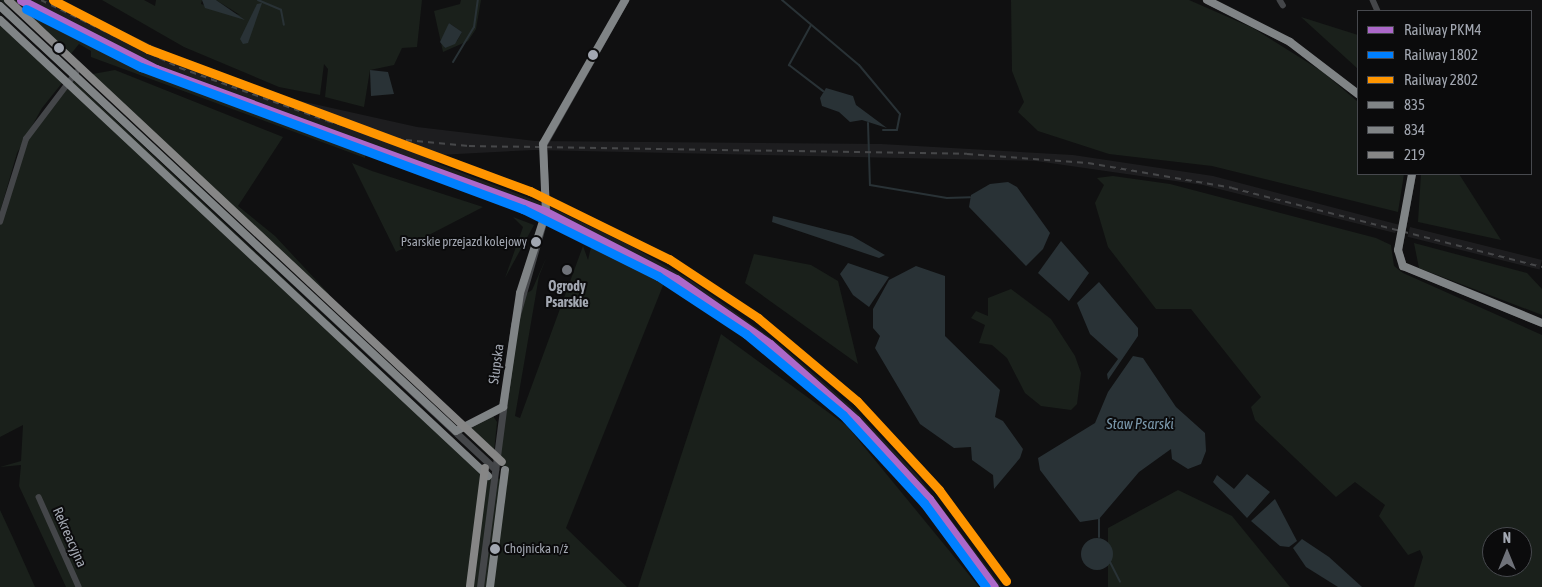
<!DOCTYPE html>
<meta charset="utf-8">
<style>
body{margin:0}
#map{position:relative;width:1542px;height:587px;overflow:hidden;background:#101011;font-family:"Asap Condensed",sans-serif}
div>[style]{position:absolute}
.built>*{inset:0;background:#1d1d1f;transform-origin:0 0}
.green>*{inset:0;background:#1a201b}
.water>*{inset:0;background:#293236}
.round{border-radius:50%}
.stream>*{height:2px;margin:-1px;padding:0 1px;transform-origin:1px;border-radius:1px;background:#293236}
.minor>*{height:5.5px;margin:-2.75px;padding:0 2.75px;transform-origin:2.75px;border-radius:2.75px;background:#444649}
.tertiary>*{height:7px;margin:-3.5px;padding:0 3.5px;transform-origin:3.5px;border-radius:3.5px;background:#444649}
.rail>*{height:2px;margin-top:-1px;transform-origin:0;background:repeating-linear-gradient(90deg,#464749 0 6px,transparent 0 11px)}
.bus-1>*{height:8px;margin:-4px;padding:0 4px;transform-origin:4px;border-radius:4px;background:#808486}
.bus-2>*{height:8px;margin:-4px;padding:0 4px;transform-origin:4px;border-radius:4px;background:#808486}
.bus-3>*{height:8px;margin:-4px;padding:0 4px;transform-origin:4px;border-radius:4px;background:#868686}
.rail-1>*{height:9px;margin:-4.5px;padding:0 4.5px;transform-origin:4.5px;border-radius:4.5px;background:#ac68c9}
.rail-2>*{height:9px;margin:-4.5px;padding:0 4.5px;transform-origin:4.5px;border-radius:4.5px;background:#0080ff}
.rail-3>*{height:9px;margin:-4.5px;padding:0 4.5px;transform-origin:4.5px;border-radius:4.5px;background:#ff9500}
.dots>*{width:14px;height:14px;translate:-50% -50%;box-sizing:border-box;border:2px solid #0b0b0c;border-radius:50%}
span{translate:-50% -50%;white-space:nowrap;text-align:center;line-height:1.15;-webkit-text-stroke:4px #0b0b0c;paint-order:stroke}
.bus-label{font-size:13px;color:#a2a7b1}
.right{translate:-100% -50%;text-align:right}
.left{translate:0 -50%;text-align:left}
.poi-label{font-size:14px;color:#a2a7b1;font-weight:700}
.street-label{font-size:14px;color:#a2a7b1}
.water-label{font-size:15px;color:#7a97aa;font-style:italic}
.legend{position:absolute;left:1357px;top:10px;width:175px;height:165px;box-sizing:border-box;background:#0b0b0c;border:1px solid #47494e;margin:0;padding:6px 9px;list-style:none;font-size:15px;color:#a2a7b1}
.legend li{display:flex;align-items:center;gap:10px;height:25px}
.legend b{width:25px;border:1px solid #47494e}
.north{position:absolute;left:1482px;top:527px;width:50px;height:50px;box-sizing:border-box;background:#0b0b0c;border:1px solid #47494e;border-radius:50%;rotate:0deg;font-size:14px;font-weight:700;line-height:20px;text-align:center;color:#a2a7b1}
.north::after{content:'';display:block;margin:auto;width:18px;height:22px;background:#6f7279;clip-path:polygon(50% 0,100% 100%,50% 72%,0 100%)}
</style>
<div id="map">
<div class="built">
<i style="clip-path:polygon(16px 0,56px 0,205px 70px,269px 94px,417px 127px,535px 141px,881px 144px,1073px 155px,1213px 176px,1400px 225px,1395px 233px,1203px 185px,1036px 161px,534px 150px,438px 155px,436px 163px,542px 203px,633px 247px,692px 281px,782px 346px,857px 412px,917px 475px,1002px 587px,989px 587px,942px 522px,861px 428px,776px 353px,674px 280px,597px 238px,503px 197px,186px 88px,109px 52px)"></i>
<i style="left:1410px;top:227px;width:136px;height:10px;rotate:14deg"></i>
</div>
<div class="green">
<i style="clip-path:polygon(0 0,16px 0,109px 52px,186px 88px,348px 146px,365px 154px,365px 158px,91px 57px,91px 51px,79px 44px,70px 55px)"></i>
<i style="clip-path:polygon(102px 0,144px 0,155px 6px,156px 0,202px 0,201px 4px,240px 15px,216px 0,422px 0,417px 47px,402px 48px,394px 65px,370px 70px,364px 107px,325px 97px,328px 69px,324px 64px,320px 95px,279px 87px,184px 47px)"></i>
<i style="clip-path:polygon(evenodd,461px 0,481px 0,476px 29px,468px 41px,443px 52px,434px 11px,460px 4px,461px 0,449px 23px,462px 32px,457px 41px,444px 48px,449px 23px)"></i>
<i style="clip-path:polygon(1011px 0,1189px 0,1253px 28px,1323px 72px,1358px 102px,1358px 174px,1404px 174px,1398px 212px,1212px 166px,1109px 154px,1038px 131px,1018px 112px,1024px 102px,1012px 71px)"></i>
<i style="clip-path:polygon(1301px 17px,1358px 35px,1358px 69px)"></i>
<i style="clip-path:polygon(0 21px,61px 77px,62px 83px,42px 108px,17px 153px,0 212px)"></i>
<i style="clip-path:polygon(115px 70px,283px 137px,238px 206px,275px 236px,329px 294px,326px 298px,87px 75px)"></i>
<i style="clip-path:polygon(72px 79px,471px 455px,486px 478px,504px 479px,505px 469px,499px 462px,517px 320px,524px 295px,532px 290px,547px 256px,539px 276px,515px 416px,520px 418px,583px 246px,588px 260px,592px 243px,664px 283px,566px 528px,627px 587px,66px 587px,19px 486px,21px 465px,0 467px,21px 461px,23px 425px,0 437px,0 225px,29px 138px)"></i>
<i style="clip-path:polygon(352px 163px,372px 171px,483px 207px,396px 252px)"></i>
<i style="clip-path:polygon(1421px 174px,1459px 174px,1501px 240px,1418px 222px)"></i>
<i style="clip-path:polygon(evenodd,1113px 176px,1170px 184px,1376px 238px,1391px 245px,1394px 266px,1403px 273px,1542px 335px,1542px 587px,1414px 587px,1423px 557px,1420px 550px,1408px 555px,1379px 516px,1385px 505px,1355px 482px,1336px 497px,1255px 420px,1251px 407px,1261px 397px,1191px 309px,1156px 309px,1108px 247px,1095px 203px,1104px 185px,1097px 178px,1113px 176px,1492px 537px,1522px 537px,1522px 567px,1492px 567px,1492px 537px)"></i>
<i style="clip-path:polygon(513px 217px,534px 225px,505px 278px,523px 227px)"></i>
<i style="clip-path:polygon(1414px 243px,1527px 273px,1542px 289px,1542px 315px,1419px 268px)"></i>
<i style="clip-path:polygon(754px 254px,811px 265px,838px 281px,858px 364px,745px 283px)"></i>
<i style="clip-path:polygon(1011px 289px,1051px 319px,1075px 356px,1081px 373px,1077px 404px,1071px 410px,1041px 406px,1025px 393px,1007px 358px,992px 345px,979px 343px,985px 325px,971px 318px,976px 311px,988px 316px,988px 298px)"></i>
<i style="clip-path:polygon(721px 334px,847px 426px,979px 587px,638px 587px)"></i>
<i style="clip-path:polygon(493px 416px,497px 422px,494px 451px,489px 456px,464px 432px)"></i>
<i style="clip-path:polygon(1178px 490px,1232px 516px,1290px 587px,1108px 587px,1108px 528px)"></i>
<i style="clip-path:polygon(0 510px,13px 538px,35px 587px,0 587px)"></i>
</div>
<div class="water">
<i style="clip-path:polygon(202px 0,216px 0,245px 20px,205px 8px)"></i>
<i style="clip-path:polygon(262px 3px,248px 43px,243px 44px,240px 39px,257px 4px)"></i>
<i style="clip-path:polygon(449px 23px,462px 32px,455px 44px,445px 48px,440px 42px)"></i>
<i style="clip-path:polygon(370px 70px,388px 72px,394px 94px,371px 96px)"></i>
<i style="clip-path:polygon(826px 88px,853px 96px,856px 105px,887px 128px,862px 120px,850px 122px,839px 112px,822px 106px,820px 98px)"></i>
<i style="clip-path:polygon(1008px 182px,1017px 187px,1050px 233px,1043px 249px,1026px 266px,969px 207px,971px 195px,990px 184px)"></i>
<i style="clip-path:polygon(773px 216px,852px 236px,885px 255px,879px 258px,772px 222px)"></i>
<i style="clip-path:polygon(1061px 241px,1089px 273px,1069px 301px,1038px 273px)"></i>
<i style="clip-path:polygon(848px 263px,889px 277px,869px 307px,853px 295px,840px 274px)"></i>
<i style="clip-path:polygon(916px 266px,945px 276px,945px 336px,1000px 390px,995px 417px,1003px 421px,1023px 449px,1020px 458px,994px 489px,993px 475px,972px 460px,971px 447px,954px 448px,920px 424px,875px 348px,880px 336px,873px 328px,873px 309px,889px 280px)"></i>
<i style="clip-path:polygon(1099px 282px,1138px 328px,1138px 336px,1108px 380px,1107px 374px,1118px 359px,1090px 334px,1077px 303px)"></i>
<i style="clip-path:polygon(1133px 356px,1143px 358px,1176px 407px,1205px 433px,1206px 451px,1201px 464px,1188px 469px,1172px 459px,1171px 449px,1139px 472px,1099px 519px,1080px 522px,1040px 470px,1038px 458px,1095px 423px,1108px 392px)"></i>
<i style="clip-path:polygon(1247px 474px,1270px 492px,1247px 518px,1213px 482px,1217px 475px,1234px 489px)"></i>
<i style="clip-path:polygon(1275px 499px,1297px 541px,1289px 547px,1280px 546px,1251px 521px)"></i>
<i class="round" style="left:1081px;top:538px;width:32px;height:32px"></i>
<i style="clip-path:polygon(1302px 539px,1329px 557px,1362px 587px,1338px 587px,1306px 567px,1293px 548px)"></i>
</div>
<div class="stream">
<i style="left:258px;top:0;width:25px;rotate:23deg"></i>
<i style="left:281px;top:10px;width:15px;rotate:79deg"></i>
<i style="left:782px;top:0;width:101px;rotate:40.2deg"></i>
<i style="left:859px;top:65px;width:64px;rotate:50.1deg"></i>
<i style="left:900px;top:114px;width:16px;rotate:101deg"></i>
<i style="left:897px;top:130px;width:14px;rotate:180deg"></i>
<i style="left:811px;top:25px;width:46px;rotate:118.8deg"></i>
<i style="left:789px;top:65px;width:43px;rotate:37.4deg"></i>
<i style="left:453px;top:62px;width:41px;rotate:-59deg"></i>
<i style="left:474px;top:27px;width:27px;rotate:-82deg"></i>
<i style="left:868px;top:123px;width:62px;rotate:88.2deg"></i>
<i style="left:870px;top:185px;width:78px;rotate:9.6deg"></i>
<i style="left:947px;top:198px;width:23px;rotate:-2deg"></i>
<i style="left:1099px;top:519px;width:18px;rotate:90deg"></i>
<i style="left:1110px;top:562px;width:22px;rotate:63deg"></i>
</div>
<div class="minor">
<i style="left:1280px;top:0;width:6px;rotate:59deg"></i>
<i style="left:1373px;top:0;width:12px;rotate:66deg"></i>
<i style="left:0;top:222px;width:87px;rotate:-72.6deg"></i>
<i style="left:26px;top:139px;width:83px;rotate:-52.9deg"></i>
<i style="left:39px;top:497px;width:98px;rotate:66deg"></i>
</div>
<div class="tertiary">
<i style="left:1207px;top:0;width:93px;rotate:26.8deg"></i>
<i style="left:1290px;top:42px;width:86px;rotate:37.4deg"></i>
<i style="left:0;top:6px;width:678px;rotate:43.09deg"></i>
<i style="left:1412px;top:174px;width:77px;rotate:100.4deg"></i>
<i style="left:1398px;top:250px;width:17px;rotate:73deg"></i>
<i style="left:1403px;top:266px;width:150px;rotate:22.3deg"></i>
<i style="left:456px;top:431px;width:53px;rotate:-27.1deg"></i>
<i style="left:480px;top:587px;width:264px;rotate:-82.6deg"></i>
<i style="left:514px;top:325px;width:117px;rotate:-74.2deg"></i>
<i style="left:546px;top:212px;width:67px;rotate:-92.6deg"></i>
<i style="left:543px;top:145px;width:167px;rotate:-60.5deg"></i>
</div>
<div class="rail">
<i style="left:41px;top:0;width:155px;rotate:26.1deg"></i>
<i style="left:180px;top:68px;width:156px;rotate:19.8deg"></i>
<i style="left:327px;top:121px;width:70px;rotate:14.8deg"></i>
<i style="left:395px;top:139px;width:74px;rotate:5.4deg"></i>
<i style="left:469px;top:146px;width:498px;rotate:0.9deg"></i>
<i style="left:967px;top:154px;width:121px;rotate:4.3deg"></i>
<i style="left:1088px;top:163px;width:146px;rotate:9.8deg"></i>
<i style="left:1232px;top:188px;width:320px;rotate:14.3deg"></i>
</div>
<div class="bus-1">
<i style="left:1207px;top:0;width:93px;rotate:26.8deg"></i>
<i style="left:1290px;top:42px;width:86px;rotate:37.4deg"></i>
<i style="left:0;top:6px;width:623px;rotate:42.98deg"></i>
<i style="left:1412px;top:174px;width:77px;rotate:100.4deg"></i>
<i style="left:1398px;top:250px;width:17px;rotate:73deg"></i>
<i style="left:1403px;top:266px;width:150px;rotate:22.3deg"></i>
<i style="left:503px;top:407px;width:115px;rotate:-81.5deg"></i>
<i style="left:520px;top:293px;width:85px;rotate:-72.2deg"></i>
<i style="left:546px;top:212px;width:68px;rotate:-92.5deg"></i>
<i style="left:543px;top:144px;width:166px;rotate:-60.3deg"></i>
<i style="left:456px;top:431px;width:53px;rotate:-27.1deg"></i>
</div>
<div class="bus-2">
<i style="left:0;top:20px;width:668px;rotate:43.06deg"></i>
<i style="left:490px;top:587px;width:118px;rotate:-82.7deg"></i>
</div>
<div class="bus-3">
<i style="left:8px;top:0;width:676px;rotate:43.08deg"></i>
<i style="left:470px;top:586px;width:119px;rotate:-82.8deg"></i>
</div>
<div class="rail-1">
<i style="left:21px;top:0;width:152px;rotate:27.1deg"></i>
<i style="left:156px;top:69px;width:415px;rotate:20.1deg"></i>
<i style="left:546px;top:212px;width:146px;rotate:27.3deg"></i>
<i style="left:676px;top:279px;width:114px;rotate:34.7deg"></i>
<i style="left:770px;top:344px;width:115px;rotate:41.5deg"></i>
<i style="left:856px;top:420px;width:108px;rotate:47.3deg"></i>
<i style="left:929px;top:499px;width:109px;rotate:53.5deg"></i>
</div>
<div class="rail-2">
<i style="left:26px;top:9px;width:129px;rotate:26.8deg"></i>
<i style="left:141px;top:67px;width:408px;rotate:20.4deg"></i>
<i style="left:523px;top:209px;width:151px;rotate:26.4deg"></i>
<i style="left:658px;top:276px;width:105px;rotate:33.4deg"></i>
<i style="left:746px;top:334px;width:126px;rotate:39.9deg"></i>
<i style="left:843px;top:415px;width:120px;rotate:47.4deg"></i>
<i style="left:924px;top:503px;width:104px;rotate:53.6deg"></i>
</div>
<div class="rail-3">
<i style="left:53px;top:0;width:107px;rotate:27.3deg"></i>
<i style="left:148px;top:49px;width:408px;rotate:20.4deg"></i>
<i style="left:530px;top:191px;width:155px;rotate:26.1deg"></i>
<i style="left:669px;top:259px;width:107px;rotate:33.5deg"></i>
<i style="left:758px;top:318px;width:129px;rotate:40deg"></i>
<i style="left:857px;top:401px;width:121px;rotate:47.3deg"></i>
<i style="left:939px;top:490px;width:113px;rotate:53.6deg"></i>
</div>
<div class="dots">
<i style="left:59px;top:48px;background:#a2a7b1"></i>
<i style="left:593px;top:55px;background:#a2a7b1"></i>
<i style="left:536px;top:242px;background:#a2a7b1"></i>
<i style="left:567px;top:270px;background:#6f7279"></i>
<i style="left:495px;top:549px;background:#a2a7b1"></i>
</div>
<div class="bus-label">
<span class="right" style="left:527px;top:242px">Psarskie przejazd kolejowy</span>
<span class="left" style="left:504px;top:549px">Chojnicka n/ż</span>
</div>
<div class="poi-label">
<span style="left:567px;top:294px">Ogrody<br>Psarskie</span>
</div>
<div class="street-label">
<span style="left:496px;top:364px;rotate:-82deg">Słupska</span>
<span style="left:70px;top:537px;rotate:66deg">Rekreacyjna</span>
</div>
<div class="water-label">
<span style="left:1140px;top:424px">Staw Psarski</span>
</div>
<ul class="legend">
<li><b style="height:6px;background:#ac68c9"></b>Railway PKM4</li>
<li><b style="height:6px;background:#0080ff"></b>Railway 1802</li>
<li><b style="height:6px;background:#ff9500"></b>Railway 2802</li>
<li><b style="height:6px;background:#808486"></b>835</li>
<li><b style="height:6px;background:#808486"></b>834</li>
<li><b style="height:6px;background:#868686"></b>219</li>
</ul>
<div class="north">N</div>
</div>
